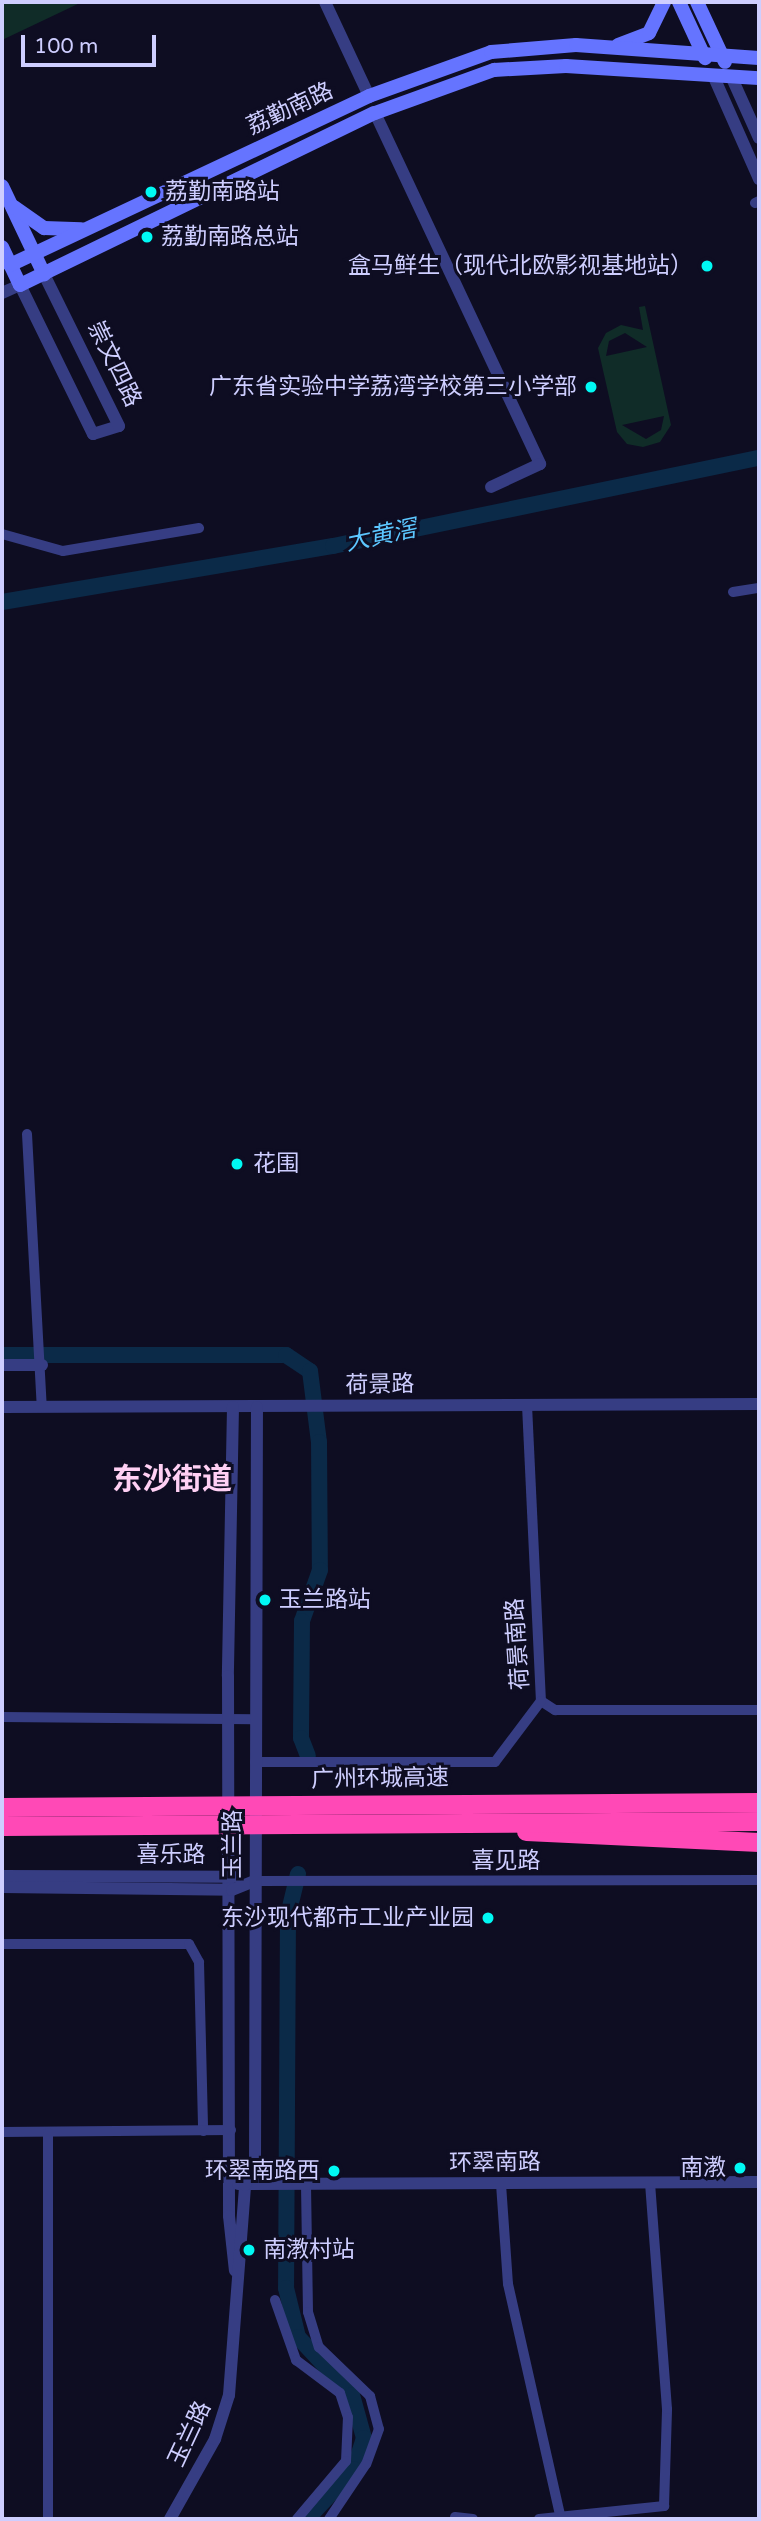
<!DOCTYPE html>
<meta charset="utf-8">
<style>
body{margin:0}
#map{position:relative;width:761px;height:2521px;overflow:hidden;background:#0e0d22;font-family:"Varela Round","Noto Sans SC",sans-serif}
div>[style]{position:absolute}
.green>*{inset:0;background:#102c28}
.river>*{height:16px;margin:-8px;padding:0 8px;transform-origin:8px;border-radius:8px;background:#0b2a48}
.minor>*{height:10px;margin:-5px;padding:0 5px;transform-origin:5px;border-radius:5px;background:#363d83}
.tertiary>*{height:12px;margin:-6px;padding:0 6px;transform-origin:6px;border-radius:6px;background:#363d83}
.secondary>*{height:14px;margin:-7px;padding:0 7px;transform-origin:7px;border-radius:7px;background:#6574ff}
.motorway>*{height:19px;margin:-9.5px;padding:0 9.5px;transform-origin:9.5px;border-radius:9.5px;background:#ff49b6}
.motorway-bridge>*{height:19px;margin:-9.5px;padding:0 9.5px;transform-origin:9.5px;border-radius:9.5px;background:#ff49b6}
.dots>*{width:19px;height:19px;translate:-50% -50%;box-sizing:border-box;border:4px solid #0e0d22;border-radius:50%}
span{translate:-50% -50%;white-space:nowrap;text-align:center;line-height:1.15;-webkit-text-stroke:6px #0e0d22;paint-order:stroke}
.street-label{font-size:23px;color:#ceceff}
.poi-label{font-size:23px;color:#ceceff}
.left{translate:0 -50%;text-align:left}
.right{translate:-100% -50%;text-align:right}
.water-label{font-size:24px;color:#5cc7ff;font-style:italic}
.district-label{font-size:30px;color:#ffd0f4;font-weight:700}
.frame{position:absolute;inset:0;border:4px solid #ceceff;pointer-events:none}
.scale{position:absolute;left:21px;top:35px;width:135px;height:32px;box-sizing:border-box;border:4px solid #ceceff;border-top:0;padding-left:9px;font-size:21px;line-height:24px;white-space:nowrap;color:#ceceff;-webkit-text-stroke:5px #0e0d22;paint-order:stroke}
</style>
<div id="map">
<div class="green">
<i style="clip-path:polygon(2px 2px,82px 2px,2px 40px)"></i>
<i style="clip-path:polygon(evenodd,645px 306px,671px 425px,660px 442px,643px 447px,627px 444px,617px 432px,598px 348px,606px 333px,621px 325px,643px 330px,639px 307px,645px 306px,625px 333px,647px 347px,606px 356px,609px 341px,625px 333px,645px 306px,664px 416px,661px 430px,646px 439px,622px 425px,664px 416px)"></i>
</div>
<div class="river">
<i style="left:2px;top:602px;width:336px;rotate:-9.6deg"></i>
<i style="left:333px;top:546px;width:435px;rotate:-11.7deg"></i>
<i style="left:2px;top:1355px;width:284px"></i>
<i style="left:286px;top:1355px;width:29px;rotate:34deg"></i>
<i style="left:310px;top:1371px;width:72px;rotate:82.8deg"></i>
<i style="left:319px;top:1442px;width:128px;rotate:89.6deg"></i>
<i style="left:320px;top:1570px;width:54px;rotate:109.4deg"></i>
<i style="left:302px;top:1621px;width:117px;rotate:90.5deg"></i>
<i style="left:301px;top:1738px;width:19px;rotate:69deg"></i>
<i style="left:298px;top:1874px;width:42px;rotate:103.7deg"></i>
<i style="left:288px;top:1915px;width:373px;rotate:90.3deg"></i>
<i style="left:286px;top:2288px;width:50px;rotate:76.2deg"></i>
<i style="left:298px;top:2337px;width:79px;rotate:47deg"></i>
<i style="left:352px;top:2395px;width:45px;rotate:74.4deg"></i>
<i style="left:364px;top:2438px;width:33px;rotate:108deg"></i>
<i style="left:354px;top:2469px;width:69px;rotate:133.2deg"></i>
</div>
<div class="minor">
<i style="left:755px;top:203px;width:4px;rotate:-27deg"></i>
<i style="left:2px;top:534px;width:63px;rotate:15.6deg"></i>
<i style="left:63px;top:551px;width:138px;rotate:-9.6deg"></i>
<i style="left:733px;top:592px;width:26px;rotate:-9deg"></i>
<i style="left:27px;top:1134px;width:273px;rotate:86.9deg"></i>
<i style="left:527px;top:1405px;width:296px;rotate:87.3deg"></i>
<i style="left:541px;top:1701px;width:17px;rotate:33deg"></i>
<i style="left:555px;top:1710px;width:204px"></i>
<i style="left:2px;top:1717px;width:253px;rotate:0.5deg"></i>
<i style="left:255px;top:1762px;width:240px"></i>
<i style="left:495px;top:1762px;width:76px;rotate:-53deg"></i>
<i style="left:254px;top:1881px;width:505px;rotate:-0.11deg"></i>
<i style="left:2px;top:1944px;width:187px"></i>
<i style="left:189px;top:1944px;width:21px;rotate:61deg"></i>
<i style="left:199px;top:1962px;width:169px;rotate:88.6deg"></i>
<i style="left:2px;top:2132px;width:229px;rotate:-0.5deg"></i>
<i style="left:48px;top:2133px;width:386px;rotate:90deg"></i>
<i style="left:501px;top:2184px;width:100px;rotate:86deg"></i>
<i style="left:508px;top:2284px;width:241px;rotate:77.3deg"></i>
<i style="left:306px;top:2185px;width:127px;rotate:89.1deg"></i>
<i style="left:308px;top:2312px;width:37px;rotate:73deg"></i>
<i style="left:319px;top:2347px;width:71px;rotate:43.9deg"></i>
<i style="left:370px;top:2396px;width:34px;rotate:75deg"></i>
<i style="left:379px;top:2429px;width:37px;rotate:110deg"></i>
<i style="left:366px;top:2464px;width:66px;rotate:123.9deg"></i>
<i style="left:275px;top:2300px;width:64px;rotate:70.7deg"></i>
<i style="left:296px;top:2360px;width:55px;rotate:36.9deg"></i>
<i style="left:340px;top:2393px;width:25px;rotate:72deg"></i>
<i style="left:348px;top:2417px;width:44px;rotate:92.6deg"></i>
<i style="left:346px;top:2461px;width:76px;rotate:130.2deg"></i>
<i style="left:455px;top:2517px;width:18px;rotate:6deg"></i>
<i style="left:539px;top:2519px;width:126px;rotate:-5.9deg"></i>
<i style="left:664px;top:2506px;width:97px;rotate:-88.2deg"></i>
<i style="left:667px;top:2409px;width:227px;rotate:-94.3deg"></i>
</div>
<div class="tertiary">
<i style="left:325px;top:2px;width:104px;rotate:64.9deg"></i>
<i style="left:713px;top:75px;width:114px;rotate:66.1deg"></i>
<i style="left:731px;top:76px;width:68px;rotate:65.7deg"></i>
<i style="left:375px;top:113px;width:388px;rotate:64.8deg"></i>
<i style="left:540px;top:464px;width:54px;rotate:154.9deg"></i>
<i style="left:2px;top:293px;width:20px;rotate:-24deg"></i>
<i style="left:20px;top:285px;width:166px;rotate:63.9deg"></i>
<i style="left:93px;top:434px;width:27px;rotate:-17deg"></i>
<i style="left:119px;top:426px;width:169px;rotate:-116.3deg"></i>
<i style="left:2px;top:1365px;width:40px"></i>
<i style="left:2px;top:1407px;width:757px;rotate:-0.23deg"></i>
<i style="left:233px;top:1407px;width:269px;rotate:91.1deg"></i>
<i style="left:228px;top:1676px;width:540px;rotate:89.89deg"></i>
<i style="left:229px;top:2216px;width:55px;rotate:83.8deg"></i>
<i style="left:2px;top:1876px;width:234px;rotate:0.2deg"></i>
<i style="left:2px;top:1887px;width:230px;rotate:0.7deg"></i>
<i style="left:232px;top:1890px;width:24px;rotate:-22deg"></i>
<i style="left:238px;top:2184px;width:521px;rotate:-0.22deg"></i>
<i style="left:170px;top:2519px;width:92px;rotate:-60.6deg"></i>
<i style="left:215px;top:2439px;width:46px;rotate:-72.3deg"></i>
<i style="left:229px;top:2395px;width:211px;rotate:-85.6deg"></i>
<i style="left:245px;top:2185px;width:23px;rotate:-65deg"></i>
<i style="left:255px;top:2164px;width:757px;rotate:-89.85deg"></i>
</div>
<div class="secondary">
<i style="left:679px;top:2px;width:62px;rotate:65.1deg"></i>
<i style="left:697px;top:2px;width:66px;rotate:65deg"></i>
<i style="left:618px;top:45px;width:33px;rotate:-21deg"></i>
<i style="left:649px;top:33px;width:34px;rotate:-64deg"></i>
<i style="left:2px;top:186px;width:98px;rotate:64.5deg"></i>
<i style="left:14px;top:207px;width:37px;rotate:35deg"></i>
<i style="left:44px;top:228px;width:37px;rotate:2deg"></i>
<i style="left:2px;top:247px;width:42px;rotate:64.7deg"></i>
<i style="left:20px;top:285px;width:394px;rotate:-25.9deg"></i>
<i style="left:375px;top:113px;width:127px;rotate:-19.9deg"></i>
<i style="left:494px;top:70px;width:72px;rotate:-3.2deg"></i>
<i style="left:566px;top:66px;width:193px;rotate:3.6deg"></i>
<i style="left:10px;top:265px;width:397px;rotate:-25.2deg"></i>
<i style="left:369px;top:96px;width:130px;rotate:-19.8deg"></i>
<i style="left:491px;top:52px;width:85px;rotate:-4.7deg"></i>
<i style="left:576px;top:45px;width:183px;rotate:4.1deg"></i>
</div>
<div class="motorway">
<i style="left:526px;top:1831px;width:233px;rotate:2.7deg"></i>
</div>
<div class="motorway-bridge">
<i style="left:2px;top:1807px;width:757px;rotate:-0.38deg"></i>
<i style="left:2px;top:1826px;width:757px;rotate:-0.38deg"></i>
</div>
<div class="dots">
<i style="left:151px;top:192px;background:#00f9f4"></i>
<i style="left:147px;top:237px;background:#00f9f4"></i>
<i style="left:707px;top:266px;background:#00f9f4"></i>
<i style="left:591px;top:387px;background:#00f9f4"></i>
<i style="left:237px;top:1164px;background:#00f9f4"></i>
<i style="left:265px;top:1600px;background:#00f9f4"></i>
<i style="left:488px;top:1918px;background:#00f9f4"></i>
<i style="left:740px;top:2168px;background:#00f9f4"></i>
<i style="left:334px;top:2171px;background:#00f9f4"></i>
<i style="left:249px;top:2250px;background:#00f9f4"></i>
</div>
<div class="street-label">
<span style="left:290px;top:109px;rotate:-25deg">荔勤南路</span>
<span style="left:114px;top:364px;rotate:64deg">崇文四路</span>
<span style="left:380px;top:1385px;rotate:-1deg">荷景路</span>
<span style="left:518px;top:1644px;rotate:-94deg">荷景南路</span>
<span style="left:380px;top:1779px;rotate:-1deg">广州环城高速</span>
<span style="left:233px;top:1844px;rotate:-90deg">玉兰路</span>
<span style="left:171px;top:1855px">喜乐路</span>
<span style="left:506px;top:1861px">喜见路</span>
<span style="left:495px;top:2163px;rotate:-1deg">环翠南路</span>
<span style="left:190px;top:2434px;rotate:-65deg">玉兰路</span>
</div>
<div class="poi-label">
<span class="left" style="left:165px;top:192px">荔勤南路站</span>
<span class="left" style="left:161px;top:237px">荔勤南路总站</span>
<span class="right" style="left:693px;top:266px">盒马鲜生（现代北欧影视基地站）</span>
<span class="right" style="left:577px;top:387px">广东省实验中学荔湾学校第三小学部</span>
<span class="left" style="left:253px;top:1164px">花围</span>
<span class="left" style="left:279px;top:1600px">玉兰路站</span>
<span class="right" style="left:474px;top:1918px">东沙现代都市工业产业园</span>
<span class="right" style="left:726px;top:2168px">南漖</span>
<span class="right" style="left:320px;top:2171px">环翠南路西</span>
<span class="left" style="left:263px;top:2250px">南漖村站</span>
</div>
<div class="water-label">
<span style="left:381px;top:536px;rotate:-12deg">大黄滘</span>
</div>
<div class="district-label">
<span style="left:172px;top:1480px">东沙街道</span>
</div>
<div class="frame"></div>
<div class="scale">100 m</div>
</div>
